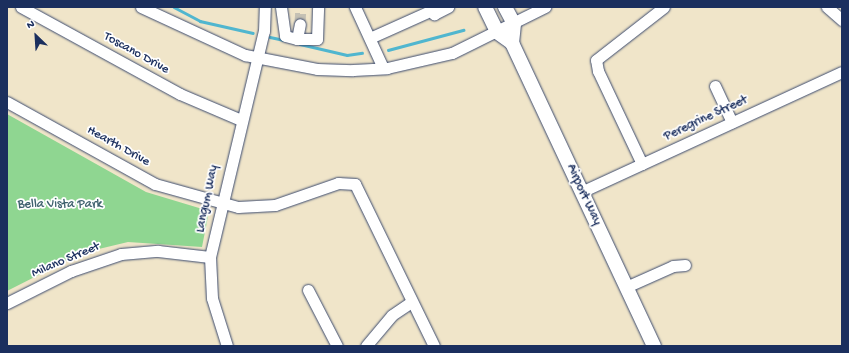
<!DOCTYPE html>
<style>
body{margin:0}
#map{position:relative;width:849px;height:353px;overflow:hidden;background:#f0e5c9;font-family:"Gochi Hand",sans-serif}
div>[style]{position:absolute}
.green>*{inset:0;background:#8fd691}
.stream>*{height:2.5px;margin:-1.25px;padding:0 1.25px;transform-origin:1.25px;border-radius:1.25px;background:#50b6cf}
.minor-tunnel>*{height:11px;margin-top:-5.5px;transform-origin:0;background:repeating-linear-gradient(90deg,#c5c1b4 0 11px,transparent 0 16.5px)}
.roads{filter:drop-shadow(0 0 1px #3b4a6e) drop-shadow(0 0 1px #3b4a6e)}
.minor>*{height:11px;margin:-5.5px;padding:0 5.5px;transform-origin:5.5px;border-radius:5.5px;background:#fff}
.major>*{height:14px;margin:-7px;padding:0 7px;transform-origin:7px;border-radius:7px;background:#fff}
span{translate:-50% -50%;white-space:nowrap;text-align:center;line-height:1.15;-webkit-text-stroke:3.5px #fff;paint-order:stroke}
.street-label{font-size:13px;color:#1b2f5e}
.park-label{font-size:13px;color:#3e616d}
.frame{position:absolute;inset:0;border:8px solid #1b2f5e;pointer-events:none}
.north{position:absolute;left:16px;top:16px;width:40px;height:40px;-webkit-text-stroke:3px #fff;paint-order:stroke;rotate:335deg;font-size:11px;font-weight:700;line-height:16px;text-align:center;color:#1b2f5e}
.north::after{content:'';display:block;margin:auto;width:14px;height:18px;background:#1b2f5e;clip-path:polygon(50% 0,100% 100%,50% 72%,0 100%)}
</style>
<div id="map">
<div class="green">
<i style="clip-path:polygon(7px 114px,146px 192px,209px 211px,202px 247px,128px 242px,82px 253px,7px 291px)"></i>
</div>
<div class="stream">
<i style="left:174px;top:7px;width:30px;rotate:28deg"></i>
<i style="left:200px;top:21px;width:54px;rotate:12.8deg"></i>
<i style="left:270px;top:37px;width:14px;rotate:12deg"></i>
<i style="left:300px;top:44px;width:48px;rotate:13.2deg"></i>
<i style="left:347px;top:55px;width:15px;rotate:-8deg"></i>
<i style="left:388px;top:50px;width:78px;rotate:-14.9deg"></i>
</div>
<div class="minor-tunnel">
<i style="left:300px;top:24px;width:17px;rotate:-87deg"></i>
</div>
<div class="roads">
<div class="minor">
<i style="left:21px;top:7px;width:181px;rotate:28.7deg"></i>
<i style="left:180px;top:94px;width:66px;rotate:23.1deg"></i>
<i style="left:141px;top:7px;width:115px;rotate:24.8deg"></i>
<i style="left:245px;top:55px;width:73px;rotate:11deg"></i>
<i style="left:317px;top:69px;width:36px;rotate:2deg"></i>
<i style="left:353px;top:70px;width:34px;rotate:-3deg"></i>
<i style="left:387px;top:68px;width:67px;rotate:-13deg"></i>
<i style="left:452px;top:53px;width:104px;rotate:-26.3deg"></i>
<i style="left:281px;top:7px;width:29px;rotate:82deg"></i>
<i style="left:285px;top:36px;width:12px;rotate:14deg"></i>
<i style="left:297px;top:39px;width:15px;rotate:-79deg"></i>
<i style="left:355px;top:7px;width:67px;rotate:65.3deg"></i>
<i style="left:431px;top:7px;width:8px;rotate:67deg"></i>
<i style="left:434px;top:14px;width:16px;rotate:-27deg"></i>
<i style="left:827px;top:7px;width:20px;rotate:41deg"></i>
<i style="left:372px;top:37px;width:66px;rotate:-24.2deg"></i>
<i style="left:297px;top:39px;width:20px"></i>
<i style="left:317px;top:39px;width:32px;rotate:-88deg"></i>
<i style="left:715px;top:86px;width:40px;rotate:65deg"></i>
<i style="left:7px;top:102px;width:169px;rotate:29deg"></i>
<i style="left:155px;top:184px;width:86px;rotate:15.5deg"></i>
<i style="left:238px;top:207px;width:37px;rotate:-3deg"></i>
<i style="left:275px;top:205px;width:67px;rotate:-19.2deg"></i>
<i style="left:338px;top:183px;width:17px;rotate:3deg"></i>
<i style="left:355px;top:184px;width:180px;rotate:64deg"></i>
<i style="left:642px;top:164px;width:103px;rotate:-115.3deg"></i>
<i style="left:598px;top:71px;width:11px;rotate:-100deg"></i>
<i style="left:596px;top:60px;width:86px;rotate:-37.9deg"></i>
<i style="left:581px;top:192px;width:287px;rotate:-24.7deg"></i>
<i style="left:626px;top:287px;width:51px;rotate:-24.1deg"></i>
<i style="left:673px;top:266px;width:12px;rotate:-5deg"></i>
<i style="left:308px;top:290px;width:63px;rotate:62.6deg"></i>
<i style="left:7px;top:303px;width:72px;rotate:-26.6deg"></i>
<i style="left:71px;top:271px;width:53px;rotate:-18.8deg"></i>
<i style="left:121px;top:254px;width:37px;rotate:-5deg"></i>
<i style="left:158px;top:251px;width:52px;rotate:6.6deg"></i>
<i style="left:227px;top:346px;width:50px;rotate:-107.4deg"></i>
<i style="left:212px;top:298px;width:41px;rotate:-92.8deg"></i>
<i style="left:210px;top:257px;width:232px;rotate:-76.6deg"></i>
<i style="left:264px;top:31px;width:24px;rotate:-88deg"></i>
<i style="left:366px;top:346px;width:40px;rotate:-50deg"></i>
<i style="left:392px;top:315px;width:23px;rotate:-34deg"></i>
</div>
<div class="major">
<i style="left:485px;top:7px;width:28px;rotate:64deg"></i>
<i style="left:497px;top:32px;width:19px;rotate:36deg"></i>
<i style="left:512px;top:43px;width:335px;rotate:64.9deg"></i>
<i style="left:505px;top:7px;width:19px;rotate:62deg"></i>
<i style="left:514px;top:24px;width:19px;rotate:96deg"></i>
</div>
</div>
<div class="street-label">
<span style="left:136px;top:54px;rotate:29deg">Toscano Drive</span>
<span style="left:706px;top:119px;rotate:-25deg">Peregrine Street</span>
<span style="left:118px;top:147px;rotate:29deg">Hearth Drive</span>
<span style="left:583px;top:195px;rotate:65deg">Airport Way</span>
<span style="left:208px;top:199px;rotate:-78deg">Langum Way</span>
<span style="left:66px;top:261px;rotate:-23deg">Milano Street</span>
</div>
<div class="park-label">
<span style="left:60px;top:205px">Bella Vista Park</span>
</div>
<div class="frame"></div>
<div class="north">N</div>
</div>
